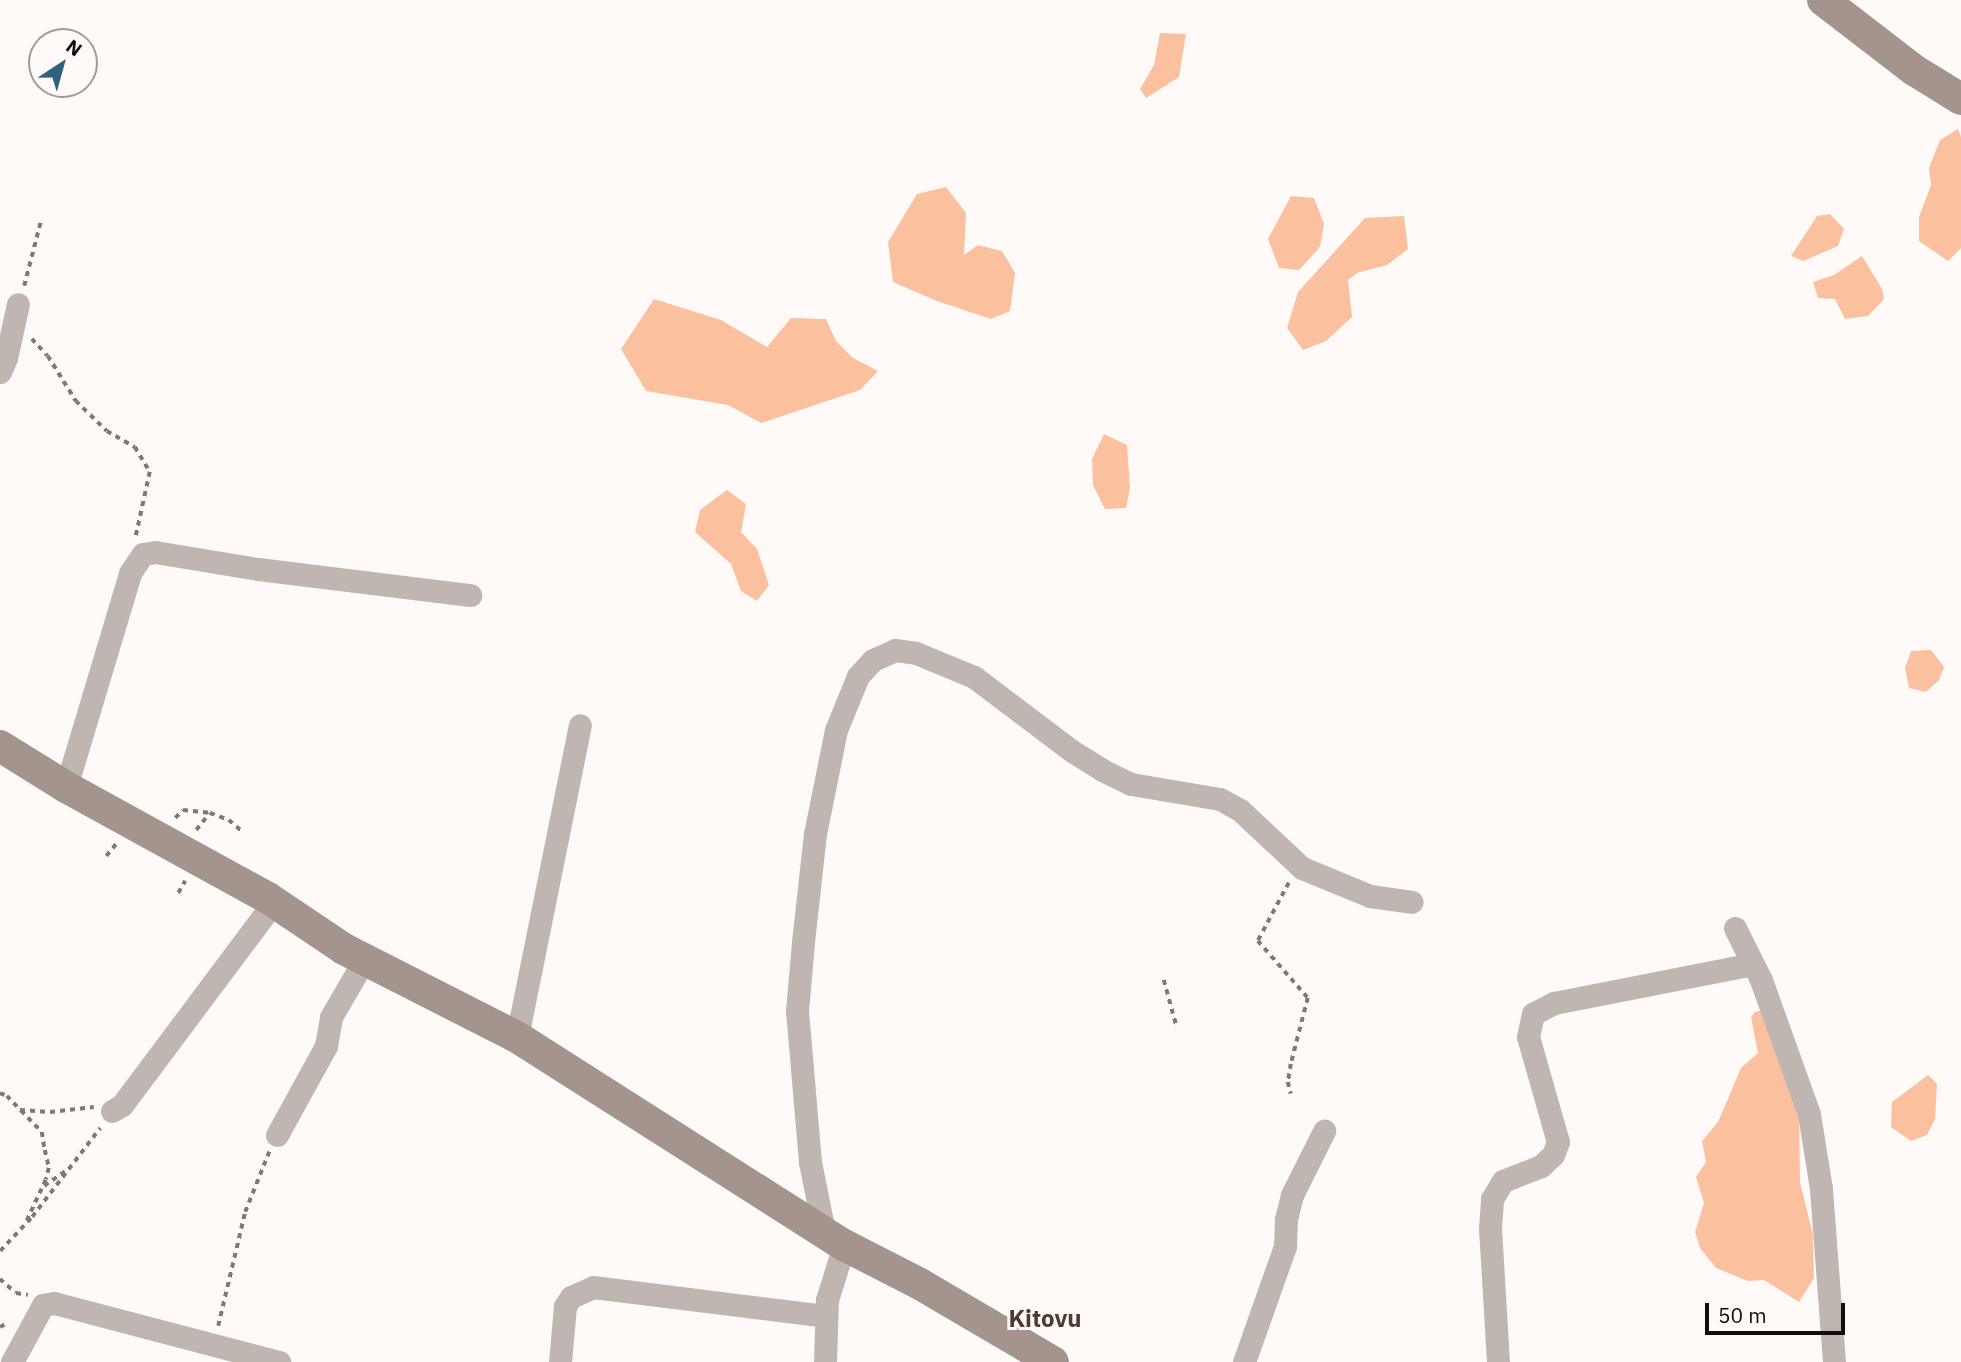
<!DOCTYPE html>
<style>
body{margin:0}
#map{position:relative;width:1961px;height:1362px;overflow:hidden;background:#fffaf7;font-family:"IBM Plex Sans",sans-serif}
div>[style]{position:absolute}
.green>*{inset:0;background:#fbc19f}
.path>*{height:3.5px;margin-top:-1.75px;transform-origin:0;background:repeating-linear-gradient(90deg,#7f7975 0 5px,transparent 0 10px)}
.street>*{height:23px;margin:-11.5px;padding:0 11.5px;transform-origin:11.5px;border-radius:11.5px;background:#c0b6b1}
.secondary>*{height:32px;margin:-16px;padding:0 16px;transform-origin:16px;border-radius:16px;background:#a3958d}
span{translate:-50% -50%;white-space:nowrap;text-align:center;line-height:1.15;-webkit-text-stroke:6px #fffaf7;paint-order:stroke}
.quarter-label{font-size:24px;color:#4d3b31;font-weight:700}
.north{position:absolute;left:28px;top:28px;width:70px;height:70px;box-sizing:border-box;background:#fffaf7;border:2px solid #a19b98;border-radius:50%;rotate:36deg;font-size:19px;font-weight:700;line-height:28px;text-align:center;color:#140d09}
.north::after{content:'';display:block;margin:auto;width:24px;height:32px;background:#2f627f;clip-path:polygon(50% 0,100% 100%,50% 72%,0 100%)}
.scale{position:absolute;left:1705px;top:1303px;width:140px;height:32px;box-sizing:border-box;border:4px solid #140d09;border-top:0;padding-left:9px;font-size:21px;line-height:24px;white-space:nowrap;color:#140d09;-webkit-text-stroke:5px #fffaf7;paint-order:stroke}
</style>
<div id="map">
<div class="green">
<i style="clip-path:polygon(1160px 33px,1186px 34px,1179px 77px,1146px 98px,1140px 89px,1154px 65px)"></i>
<i style="clip-path:polygon(1958px 129px,1961px 137px,1961px 248px,1948px 261px,1919px 241px,1919px 217px,1931px 185px,1929px 168px,1940px 140px)"></i>
<i style="clip-path:polygon(946px 187px,966px 213px,964px 255px,978px 245px,1002px 251px,1015px 273px,1010px 311px,991px 319px,937px 301px,893px 282px,888px 242px,917px 194px)"></i>
<i style="clip-path:polygon(1291px 196px,1314px 198px,1324px 224px,1320px 247px,1299px 270px,1279px 268px,1268px 239px)"></i>
<i style="clip-path:polygon(1830px 214px,1844px 229px,1838px 246px,1803px 261px,1791px 256px,1817px 216px)"></i>
<i style="clip-path:polygon(1404px 216px,1408px 249px,1387px 265px,1357px 273px,1348px 280px,1352px 317px,1326px 341px,1303px 350px,1287px 328px,1298px 292px,1365px 218px)"></i>
<i style="clip-path:polygon(1862px 256px,1882px 289px,1884px 299px,1868px 316px,1845px 319px,1835px 299px,1818px 298px,1813px 282px,1834px 275px)"></i>
<i style="clip-path:polygon(654px 299px,721px 320px,767px 347px,791px 318px,826px 319px,836px 341px,853px 358px,878px 371px,860px 390px,761px 423px,728px 405px,646px 391px,621px 349px)"></i>
<i style="clip-path:polygon(1104px 434px,1127px 445px,1130px 488px,1126px 508px,1105px 509px,1093px 485px,1092px 459px)"></i>
<i style="clip-path:polygon(727px 490px,746px 504px,741px 532px,757px 549px,769px 585px,757px 601px,741px 591px,731px 564px,695px 532px,700px 510px)"></i>
<i style="clip-path:polygon(1931px 650px,1944px 667px,1939px 680px,1926px 692px,1909px 688px,1905px 668px,1911px 651px)"></i>
<i style="clip-path:polygon(1762px 1010px,1799px 1111px,1800px 1182px,1813px 1235px,1814px 1278px,1799px 1302px,1764px 1280px,1748px 1281px,1716px 1268px,1700px 1248px,1695px 1232px,1704px 1203px,1696px 1177px,1706px 1162px,1702px 1141px,1718px 1122px,1741px 1068px,1758px 1053px,1751px 1017px,1755px 1012px)"></i>
<i style="clip-path:polygon(1928px 1075px,1937px 1084px,1935px 1119px,1927px 1135px,1911px 1141px,1891px 1127px,1892px 1102px)"></i>
</div>
<div class="path">
<i style="left:24px;top:286px;width:68px;rotate:-75.6deg"></i>
<i style="left:32px;top:339px;width:23px;rotate:47deg"></i>
<i style="left:48px;top:356px;width:53px;rotate:58.1deg"></i>
<i style="left:76px;top:401px;width:43px;rotate:44.1deg"></i>
<i style="left:107px;top:431px;width:32px;rotate:30deg"></i>
<i style="left:135px;top:447px;width:29px;rotate:59deg"></i>
<i style="left:150px;top:472px;width:66px;rotate:102.3deg"></i>
<i style="left:175px;top:818px;width:11px;rotate:-45deg"></i>
<i style="left:183px;top:810px;width:27px;rotate:6deg"></i>
<i style="left:210px;top:813px;width:20px;rotate:20deg"></i>
<i style="left:229px;top:820px;width:18px;rotate:41deg"></i>
<i style="left:196px;top:830px;width:21px;rotate:-51deg"></i>
<i style="left:106px;top:856px;width:17px;rotate:-50deg"></i>
<i style="left:1289px;top:883px;width:66px;rotate:118.1deg"></i>
<i style="left:1258px;top:941px;width:76px;rotate:48.7deg"></i>
<i style="left:1308px;top:998px;width:68px;rotate:104.4deg"></i>
<i style="left:1291px;top:1064px;width:18px;rotate:99deg"></i>
<i style="left:1288px;top:1082px;width:12px;rotate:76deg"></i>
<i style="left:178px;top:893px;width:14px;rotate:-60deg"></i>
<i style="left:1164px;top:980px;width:50px;rotate:74.8deg"></i>
<i style="left:0;top:1093px;width:8px;rotate:23deg"></i>
<i style="left:7px;top:1096px;width:50px;rotate:45.8deg"></i>
<i style="left:42px;top:1132px;width:18px;rotate:81deg"></i>
<i style="left:45px;top:1150px;width:18px;rotate:77deg"></i>
<i style="left:49px;top:1168px;width:12px;rotate:104deg"></i>
<i style="left:46px;top:1180px;width:45px;rotate:114.9deg"></i>
<i style="left:20px;top:1110px;width:30px;rotate:4deg"></i>
<i style="left:50px;top:1112px;width:44px;rotate:-6.5deg"></i>
<i style="left:44px;top:1186px;width:28px;rotate:-35deg"></i>
<i style="left:0;top:1251px;width:47px;rotate:-46.7deg"></i>
<i style="left:32px;top:1217px;width:112px;rotate:-52.6deg"></i>
<i style="left:0;top:1279px;width:21px;rotate:41deg"></i>
<i style="left:16px;top:1293px;width:12px;rotate:9deg"></i>
<i style="left:218px;top:1326px;width:117px;rotate:-76.7deg"></i>
<i style="left:245px;top:1212px;width:65px;rotate:-68.2deg"></i>
<i style="left:0;top:1327px;width:10px;rotate:-29deg"></i>
</div>
<div class="street">
<i style="left:0;top:372px;width:15px;rotate:-67deg"></i>
<i style="left:6px;top:358px;width:55px;rotate:-77.5deg"></i>
<i style="left:66px;top:787px;width:223px;rotate:-73.3deg"></i>
<i style="left:130px;top:573px;width:23px;rotate:-56deg"></i>
<i style="left:143px;top:554px;width:12px;rotate:-9deg"></i>
<i style="left:155px;top:552px;width:104px;rotate:9.4deg"></i>
<i style="left:258px;top:569px;width:214px;rotate:7deg"></i>
<i style="left:1735px;top:928px;width:58px;rotate:63.4deg"></i>
<i style="left:1761px;top:980px;width:142px;rotate:70.3deg"></i>
<i style="left:1809px;top:1114px;width:76px;rotate:80.9deg"></i>
<i style="left:1821px;top:1189px;width:173px;rotate:85.7deg"></i>
<i style="left:517px;top:1037px;width:318px;rotate:-78.6deg"></i>
<i style="left:112px;top:1111px;width:12px;rotate:-31deg"></i>
<i style="left:122px;top:1105px;width:254px;rotate:-53.2deg"></i>
<i style="left:277px;top:1135px;width:102px;rotate:-61.2deg"></i>
<i style="left:326px;top:1046px;width:29px;rotate:-80deg"></i>
<i style="left:331px;top:1017px;width:66px;rotate:-59.9deg"></i>
<i style="left:824px;top:1232px;width:71px;rotate:-101.3deg"></i>
<i style="left:810px;top:1162px;width:152px;rotate:-94.9deg"></i>
<i style="left:797px;top:1011px;width:69px;rotate:-85deg"></i>
<i style="left:803px;top:942px;width:109px;rotate:-83.7deg"></i>
<i style="left:815px;top:834px;width:106px;rotate:-78.6deg"></i>
<i style="left:836px;top:730px;width:58px;rotate:-67.8deg"></i>
<i style="left:858px;top:676px;width:22px;rotate:-47deg"></i>
<i style="left:873px;top:660px;width:24px;rotate:-24deg"></i>
<i style="left:895px;top:650px;width:21px;rotate:8deg"></i>
<i style="left:916px;top:653px;width:63px;rotate:22.5deg"></i>
<i style="left:974px;top:677px;width:123px;rotate:37.1deg"></i>
<i style="left:1072px;top:751px;width:36px;rotate:32deg"></i>
<i style="left:1102px;top:770px;width:32px;rotate:26deg"></i>
<i style="left:1131px;top:784px;width:90px;rotate:9.6deg"></i>
<i style="left:1220px;top:799px;width:23px;rotate:29deg"></i>
<i style="left:1240px;top:810px;width:85px;rotate:43.1deg"></i>
<i style="left:1302px;top:868px;width:74px;rotate:22.4deg"></i>
<i style="left:1370px;top:896px;width:42px;rotate:8.1deg"></i>
<i style="left:12px;top:1362px;width:65px;rotate:-61.5deg"></i>
<i style="left:43px;top:1305px;width:11px;rotate:-10deg"></i>
<i style="left:54px;top:1303px;width:233px;rotate:14.7deg"></i>
<i style="left:560px;top:1362px;width:56px;rotate:-84.9deg"></i>
<i style="left:565px;top:1306px;width:11px;rotate:-56deg"></i>
<i style="left:571px;top:1297px;width:24px;rotate:-24deg"></i>
<i style="left:593px;top:1287px;width:234px;rotate:7.1deg"></i>
<i style="left:825px;top:1362px;width:62px;rotate:-88.2deg"></i>
<i style="left:827px;top:1300px;width:58px;rotate:-72.8deg"></i>
<i style="left:1244px;top:1362px;width:123px;rotate:-70.5deg"></i>
<i style="left:1285px;top:1246px;width:27px;rotate:-88deg"></i>
<i style="left:1286px;top:1219px;width:25px;rotate:-76deg"></i>
<i style="left:1292px;top:1195px;width:72px;rotate:-63.4deg"></i>
<i style="left:1498px;top:1362px;width:133px;rotate:-93.4deg"></i>
<i style="left:1490px;top:1229px;width:30px;rotate:-86deg"></i>
<i style="left:1492px;top:1199px;width:21px;rotate:-59deg"></i>
<i style="left:1503px;top:1181px;width:41px;rotate:-21.5deg"></i>
<i style="left:1541px;top:1166px;width:16px;rotate:-43deg"></i>
<i style="left:1553px;top:1155px;width:14px;rotate:-69deg"></i>
<i style="left:1558px;top:1142px;width:109px;rotate:-105.9deg"></i>
<i style="left:1528px;top:1037px;width:24px;rotate:-78deg"></i>
<i style="left:1533px;top:1014px;width:24px;rotate:-28deg"></i>
<i style="left:1554px;top:1003px;width:202px;rotate:-11.1deg"></i>
</div>
<div class="secondary">
<i style="left:1823px;top:0;width:115px;rotate:37.6deg"></i>
<i style="left:1914px;top:70px;width:55px;rotate:31.7deg"></i>
<i style="left:0;top:746px;width:78px;rotate:31.8deg"></i>
<i style="left:66px;top:787px;width:230px;rotate:28.8deg"></i>
<i style="left:268px;top:898px;width:92px;rotate:33.9deg"></i>
<i style="left:344px;top:949px;width:194px;rotate:27deg"></i>
<i style="left:517px;top:1037px;width:388px;rotate:32.5deg"></i>
<i style="left:844px;top:1245px;width:85px;rotate:27.2deg"></i>
<i style="left:920px;top:1284px;width:154px;rotate:30.4deg"></i>
</div>
<div class="quarter-label">
<span style="left:1045px;top:1319px">Kitovu</span>
</div>
<div class="north">N</div>
<div class="scale">50 m</div>
</div>
